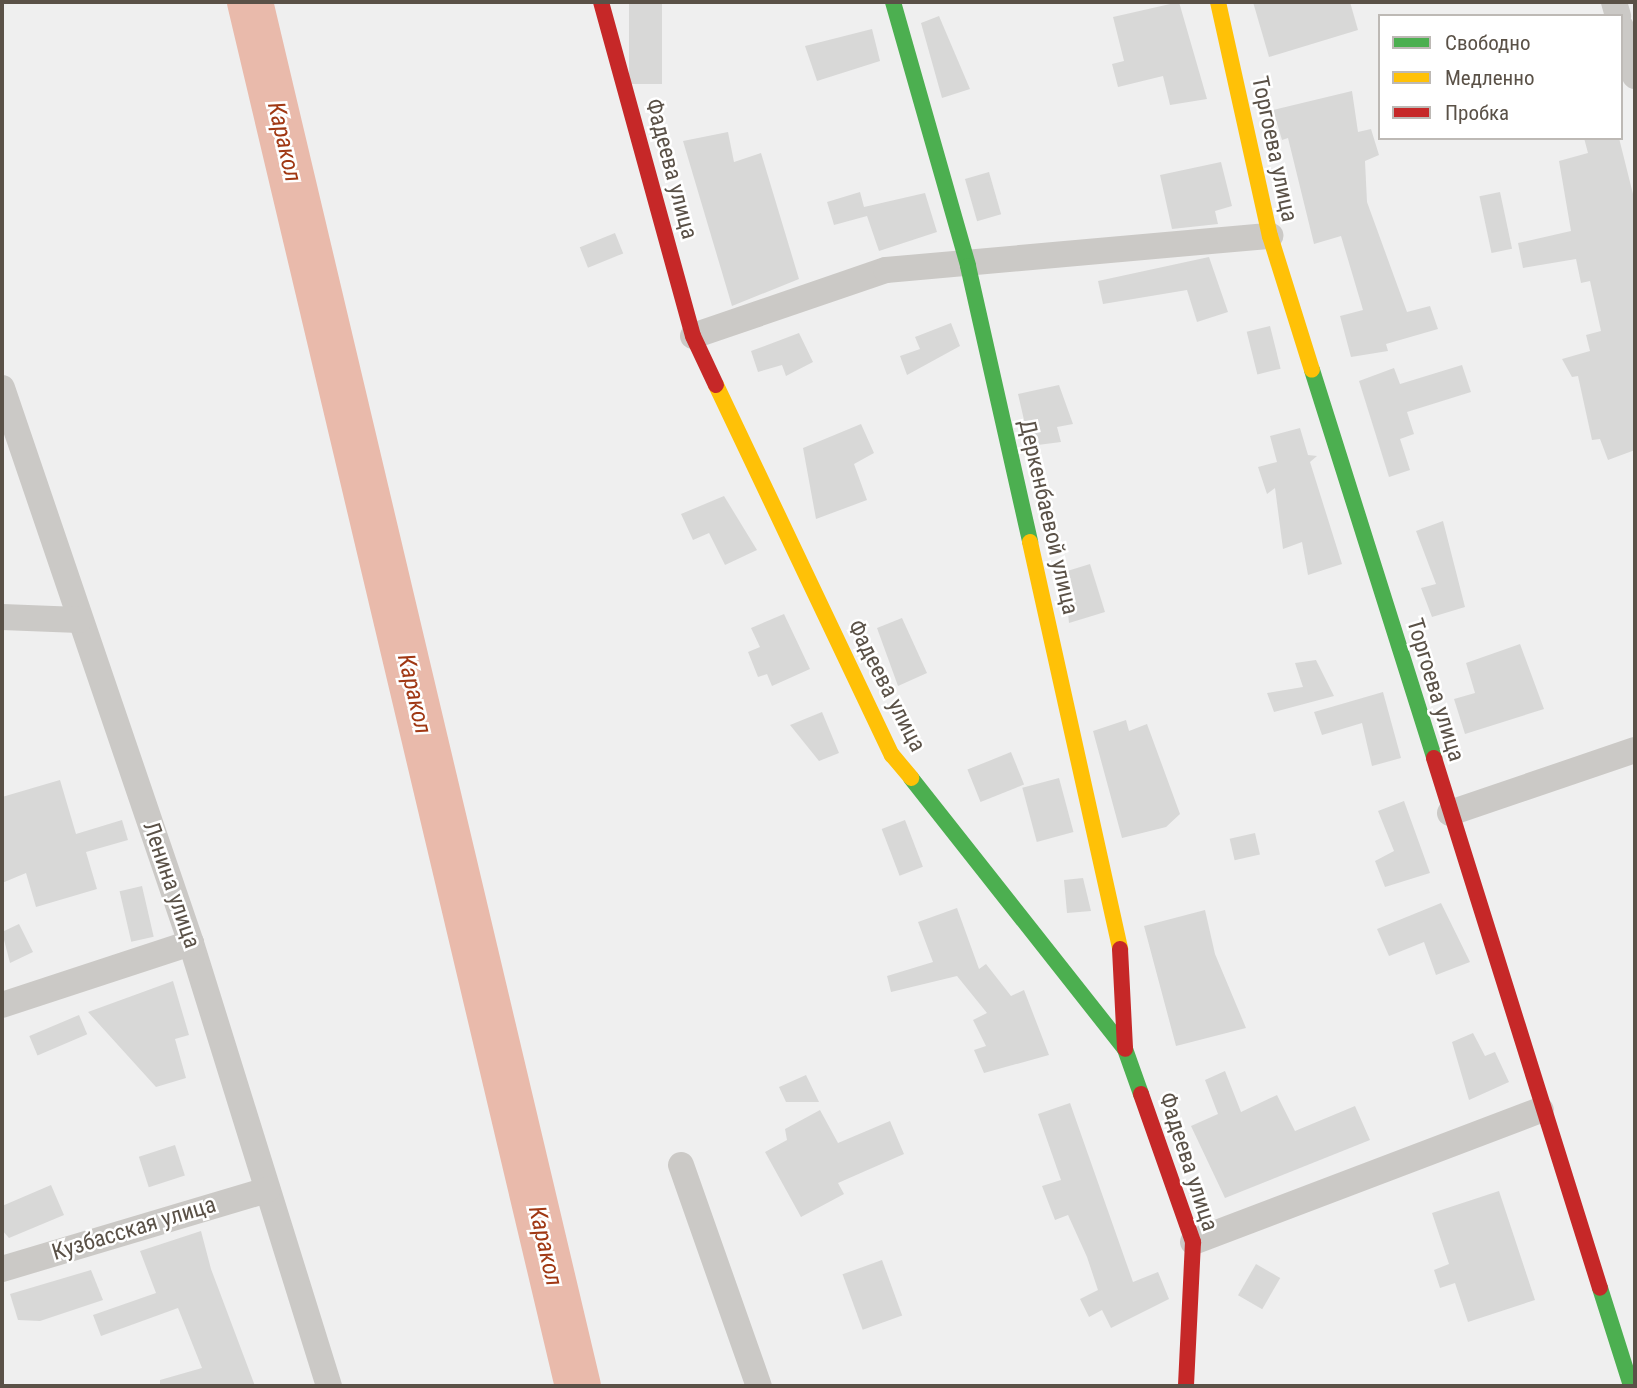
<!DOCTYPE html>
<meta charset="utf-8">
<style>
body{margin:0}
#map{position:relative;width:1637px;height:1388px;overflow:hidden;background:#efefef;font-family:"Roboto Condensed",sans-serif}
div>[style]{position:absolute}
.river>*{height:46px;margin:-23px;padding:0 23px;transform-origin:23px;border-radius:23px;background:#e9baab}
.building>*{inset:0;background:#d8d8d7;transform-origin:0 0}
.street>*{height:26px;margin:-13px;padding:0 13px;transform-origin:13px;border-radius:13px;background:#cbc9c6}
.fast>*{height:16px;margin:-8px;padding:0 8px;transform-origin:8px;border-radius:8px;background:#4caf50}
.slow>*{height:16px;margin:-8px;padding:0 8px;transform-origin:8px;border-radius:8px;background:#ffc107}
.jam>*{height:16px;margin:-8px;padding:0 8px;transform-origin:8px;border-radius:8px;background:#c62828}
span{translate:-50% -50%;white-space:nowrap;text-align:center;line-height:1.15;-webkit-text-stroke:5px #fff;paint-order:stroke}
.street-label{font-size:23px;color:#5a5147}
.water-label{font-size:24px;color:#a03814;font-style:italic}
.frame{position:absolute;inset:0;border:4px solid #5a5147;pointer-events:none}
.legend{position:absolute;left:1378px;top:14px;width:245px;height:126px;box-sizing:border-box;background:#fff;border:2px solid #bdb9b5;margin:0;padding:9px 12px;list-style:none;font-size:21px;color:#5a5147}
.legend li{display:flex;align-items:center;gap:14px;height:35px}
.legend b{width:35px;border:2px solid #bdb9b5}
</style>
<div id="map">
<div class="river">
<i style="left:250px;top:2px;width:1422px;rotate:76.67deg"></i>
</div>
<div class="building">
<i style="left:629px;top:2px;width:33px;height:82px"></i>
<i style="clip-path:polygon(1179px 2px,1207px 99px,1170px 105px,1163px 76px,1118px 87px,1112px 64px,1124px 61px,1113px 17px)"></i>
<i style="clip-path:polygon(1253px 2px,1350px 2px,1358px 30px,1269px 57px)"></i>
<i style="clip-path:polygon(939px 16px,970px 89px,942px 98px,921px 23px)"></i>
<i style="clip-path:polygon(872px 29px,880px 61px,817px 81px,805px 46px)"></i>
<i style="clip-path:polygon(1352px 91px,1358px 132px,1371px 129px,1379px 155px,1365px 161px,1367px 202px,1407px 312px,1430px 306px,1438px 329px,1386px 344px,1388px 351px,1351px 357px,1340px 316px,1363px 310px,1341px 236px,1314px 244px,1288px 138px,1282px 140px,1273px 110px)"></i>
<i style="clip-path:polygon(728px 132px,734px 162px,761px 153px,799px 279px,732px 306px,683px 141px)"></i>
<i style="clip-path:polygon(1584px 138px,1619px 138px,1635px 202px,1635px 450px,1608px 460px,1600px 439px,1592px 440px,1578px 376px,1572px 377px,1562px 359px,1590px 351px,1586px 335px,1601px 331px,1590px 281px,1581px 283px,1576px 259px,1523px 268px,1518px 243px,1571px 231px,1559px 161px,1588px 153px)"></i>
<i style="clip-path:polygon(1221px 162px,1232px 206px,1215px 211px,1218px 224px,1172px 229px,1160px 175px)"></i>
<i style="left:989px;top:172px;width:44px;height:25px;rotate:74deg"></i>
<i style="clip-path:polygon(860px 192px,864px 207px,925px 193px,937px 232px,879px 251px,867px 216px,834px 225px,827px 202px)"></i>
<i style="left:1500px;top:192px;width:58px;height:21px;rotate:78deg"></i>
<i style="left:615px;top:233px;width:22px;height:38px;rotate:68deg"></i>
<i style="clip-path:polygon(1209px 257px,1228px 312px,1197px 322px,1187px 290px,1103px 304px,1098px 281px)"></i>
<i style="clip-path:polygon(951px 323px,960px 346px,907px 375px,900px 356px,920px 349px,915px 337px)"></i>
<i style="left:1270px;top:326px;width:44px;height:24px;rotate:76deg"></i>
<i style="clip-path:polygon(799px 333px,813px 362px,786px 376px,782px 365px,758px 372px,751px 351px)"></i>
<i style="clip-path:polygon(1462px 365px,1471px 392px,1407px 412px,1414px 434px,1400px 439px,1410px 470px,1389px 477px,1359px 381px,1394px 368px,1400px 384px)"></i>
<i style="clip-path:polygon(1059px 385px,1073px 424px,1057px 427px,1061px 442px,1030px 446px,1018px 394px)"></i>
<i style="clip-path:polygon(861px 424px,874px 453px,854px 464px,867px 500px,816px 519px,803px 448px)"></i>
<i style="clip-path:polygon(1300px 428px,1308px 455px,1317px 456px,1310px 462px,1342px 564px,1308px 575px,1302px 542px,1283px 549px,1275px 488px,1267px 494px,1258px 467px,1277px 462px,1270px 436px)"></i>
<i style="clip-path:polygon(724px 496px,757px 550px,725px 565px,709px 533px,693px 540px,681px 514px)"></i>
<i style="clip-path:polygon(1443px 521px,1465px 607px,1432px 617px,1421px 588px,1436px 584px,1416px 531px)"></i>
<i style="clip-path:polygon(1090px 564px,1105px 612px,1069px 623px,1064px 572px)"></i>
<i style="clip-path:polygon(784px 614px,810px 669px,772px 686px,767px 674px,758px 677px,748px 652px,760px 647px,751px 628px)"></i>
<i style="clip-path:polygon(902px 618px,927px 673px,898px 686px,877px 628px)"></i>
<i style="clip-path:polygon(1520px 644px,1544px 709px,1465px 734px,1454px 699px,1475px 693px,1466px 663px)"></i>
<i style="clip-path:polygon(1316px 660px,1334px 696px,1274px 712px,1267px 693px,1303px 687px,1295px 663px)"></i>
<i style="clip-path:polygon(1383px 692px,1401px 758px,1372px 766px,1362px 723px,1322px 735px,1314px 712px)"></i>
<i style="clip-path:polygon(822px 712px,839px 753px,819px 761px,790px 725px)"></i>
<i style="clip-path:polygon(1126px 720px,1129px 731px,1147px 724px,1180px 814px,1166px 827px,1122px 838px,1093px 731px)"></i>
<i style="left:1011px;top:752px;width:35px;height:47px;rotate:68deg"></i>
<i style="left:1059px;top:778px;width:56px;height:38px;rotate:75deg"></i>
<i style="clip-path:polygon(60px 780px,76px 834px,122px 820px,128px 840px,86px 852px,97px 889px,36px 907px,26px 873px,2px 883px,2px 797px)"></i>
<i style="clip-path:polygon(1404px 801px,1430px 873px,1385px 887px,1375px 861px,1394px 851px,1378px 811px)"></i>
<i style="left:905px;top:820px;width:50px;height:25px;rotate:69deg"></i>
<i style="left:1255px;top:833px;width:22px;height:26px;rotate:77deg"></i>
<i style="clip-path:polygon(1083px 878px,1091px 911px,1067px 913px,1064px 880px)"></i>
<i style="left:142px;top:886px;width:52px;height:23px;rotate:77deg"></i>
<i style="clip-path:polygon(1441px 903px,1470px 962px,1436px 975px,1424px 942px,1389px 956px,1377px 929px)"></i>
<i style="clip-path:polygon(957px 908px,979px 969px,986px 964px,1011px 996px,1024px 990px,1049px 1055px,984px 1073px,974px 1050px,986px 1046px,973px 1020px,987px 1013px,957px 976px,891px 992px,887px 976px,933px 962px,918px 922px)"></i>
<i style="clip-path:polygon(1205px 910px,1215px 954px,1246px 1028px,1176px 1046px,1144px 926px)"></i>
<i style="clip-path:polygon(19px 924px,33px 952px,10px 963px,2px 932px)"></i>
<i style="clip-path:polygon(173px 981px,189px 1035px,175px 1039px,186px 1078px,156px 1087px,88px 1012px)"></i>
<i style="left:79px;top:1015px;width:21px;height:54px;rotate:67deg"></i>
<i style="clip-path:polygon(1473px 1033px,1485px 1056px,1495px 1052px,1509px 1082px,1469px 1100px,1452px 1042px)"></i>
<i style="clip-path:polygon(1225px 1071px,1241px 1112px,1277px 1095px,1295px 1131px,1355px 1106px,1370px 1140px,1225px 1198px,1191px 1126px,1218px 1114px,1205px 1080px)"></i>
<i style="clip-path:polygon(806px 1075px,819px 1102px,786px 1102px,779px 1087px)"></i>
<i style="clip-path:polygon(1070px 1103px,1133px 1282px,1158px 1272px,1169px 1299px,1111px 1328px,1102px 1310px,1089px 1317px,1080px 1299px,1098px 1290px,1087px 1257px,1068px 1215px,1055px 1220px,1042px 1186px,1061px 1180px,1038px 1114px)"></i>
<i style="clip-path:polygon(820px 1110px,838px 1143px,890px 1121px,904px 1154px,838px 1183px,844px 1194px,801px 1217px,765px 1152px,787px 1140px,785px 1129px)"></i>
<i style="left:175px;top:1145px;width:32px;height:38px;rotate:72deg"></i>
<i style="clip-path:polygon(51px 1185px,64px 1215px,9px 1238px,2px 1230px,2px 1206px)"></i>
<i style="clip-path:polygon(1499px 1191px,1535px 1300px,1468px 1322px,1455px 1283px,1440px 1288px,1434px 1270px,1449px 1264px,1432px 1213px)"></i>
<i style="clip-path:polygon(201px 1231px,211px 1269px,255px 1386px,160px 1386px,160px 1380px,202px 1368px,178px 1308px,101px 1336px,93px 1315px,156px 1293px,140px 1251px)"></i>
<i style="left:882px;top:1260px;width:59px;height:42px;rotate:70deg"></i>
<i style="left:1256px;top:1264px;width:28px;height:36px;rotate:30deg"></i>
<i style="clip-path:polygon(91px 1270px,103px 1300px,40px 1321px,18px 1320px,10px 1294px)"></i>
</div>
<div class="street">
<i style="left:1614px;top:2px;width:15px;rotate:74deg"></i>
<i style="left:1621px;top:27px;width:51px;rotate:74.1deg"></i>
<i style="left:693px;top:336px;width:204px;rotate:-18.9deg"></i>
<i style="left:886px;top:270px;width:386px;rotate:-5.1deg"></i>
<i style="left:2px;top:388px;width:586px;rotate:71.19deg"></i>
<i style="left:191px;top:943px;width:464px;rotate:72.7deg"></i>
<i style="left:2px;top:617px;width:77px;rotate:2.2deg"></i>
<i style="left:1450px;top:813px;width:195px;rotate:-18.8deg"></i>
<i style="left:2px;top:1005px;width:199px;rotate:-18.2deg"></i>
<i style="left:681px;top:1165px;width:234px;rotate:70.6deg"></i>
<i style="left:1193px;top:1242px;width:372px;rotate:-20.8deg"></i>
<i style="left:2px;top:1269px;width:277px;rotate:-16.6deg"></i>
</div>
<div class="fast">
<i style="left:893px;top:2px;width:274px;rotate:74.1deg"></i>
<i style="left:968px;top:266px;width:283px;rotate:77.3deg"></i>
<i style="left:1312px;top:370px;width:407px;rotate:72.5deg"></i>
<i style="left:911px;top:778px;width:345px;rotate:51.7deg"></i>
<i style="left:1125px;top:1049px;width:48px;rotate:70.4deg"></i>
<i style="left:1600px;top:1288px;width:103px;rotate:72.4deg"></i>
</div>
<div class="slow">
<i style="left:1218px;top:2px;width:240px;rotate:77.5deg"></i>
<i style="left:1270px;top:236px;width:140px;rotate:72.6deg"></i>
<i style="left:716px;top:385px;width:410px;rotate:64.6deg"></i>
<i style="left:892px;top:755px;width:30px;rotate:50deg"></i>
<i style="left:1030px;top:542px;width:417px;rotate:77.5deg"></i>
</div>
<div class="jam">
<i style="left:601px;top:2px;width:346px;rotate:74.6deg"></i>
<i style="left:693px;top:336px;width:54px;rotate:64.9deg"></i>
<i style="left:1434px;top:758px;width:555px;rotate:72.61deg"></i>
<i style="left:1120px;top:949px;width:100px;rotate:87.1deg"></i>
<i style="left:1141px;top:1094px;width:157px;rotate:70.6deg"></i>
<i style="left:1193px;top:1242px;width:144px;rotate:92.8deg"></i>
</div>
<div class="street-label">
<span style="left:1274px;top:149px;rotate:78deg">Торгоева улица</span>
<span style="left:671px;top:169px;rotate:75deg">Фадеева улица</span>
<span style="left:1048px;top:517px;rotate:77deg">Деркенбаевой улица</span>
<span style="left:886px;top:686px;rotate:63deg">Фадеева улица</span>
<span style="left:1435px;top:690px;rotate:73deg">Торгоева улица</span>
<span style="left:171px;top:885px;rotate:71deg">Ленина улица</span>
<span style="left:1188px;top:1162px;rotate:72deg">Фадеева улица</span>
<span style="left:134px;top:1229px;rotate:-17deg">Кузбасская улица</span>
</div>
<div class="water-label">
<span style="left:284px;top:142px;rotate:77deg">Каракол</span>
<span style="left:414px;top:694px;rotate:77deg">Каракол</span>
<span style="left:545px;top:1246px;rotate:77deg">Каракол</span>
</div>
<div class="frame"></div>
<ul class="legend">
<li><b style="height:9px;background:#4caf50"></b>Свободно</li>
<li><b style="height:9px;background:#ffc107"></b>Медленно</li>
<li><b style="height:9px;background:#c62828"></b>Пробка</li>
</ul>
</div>
